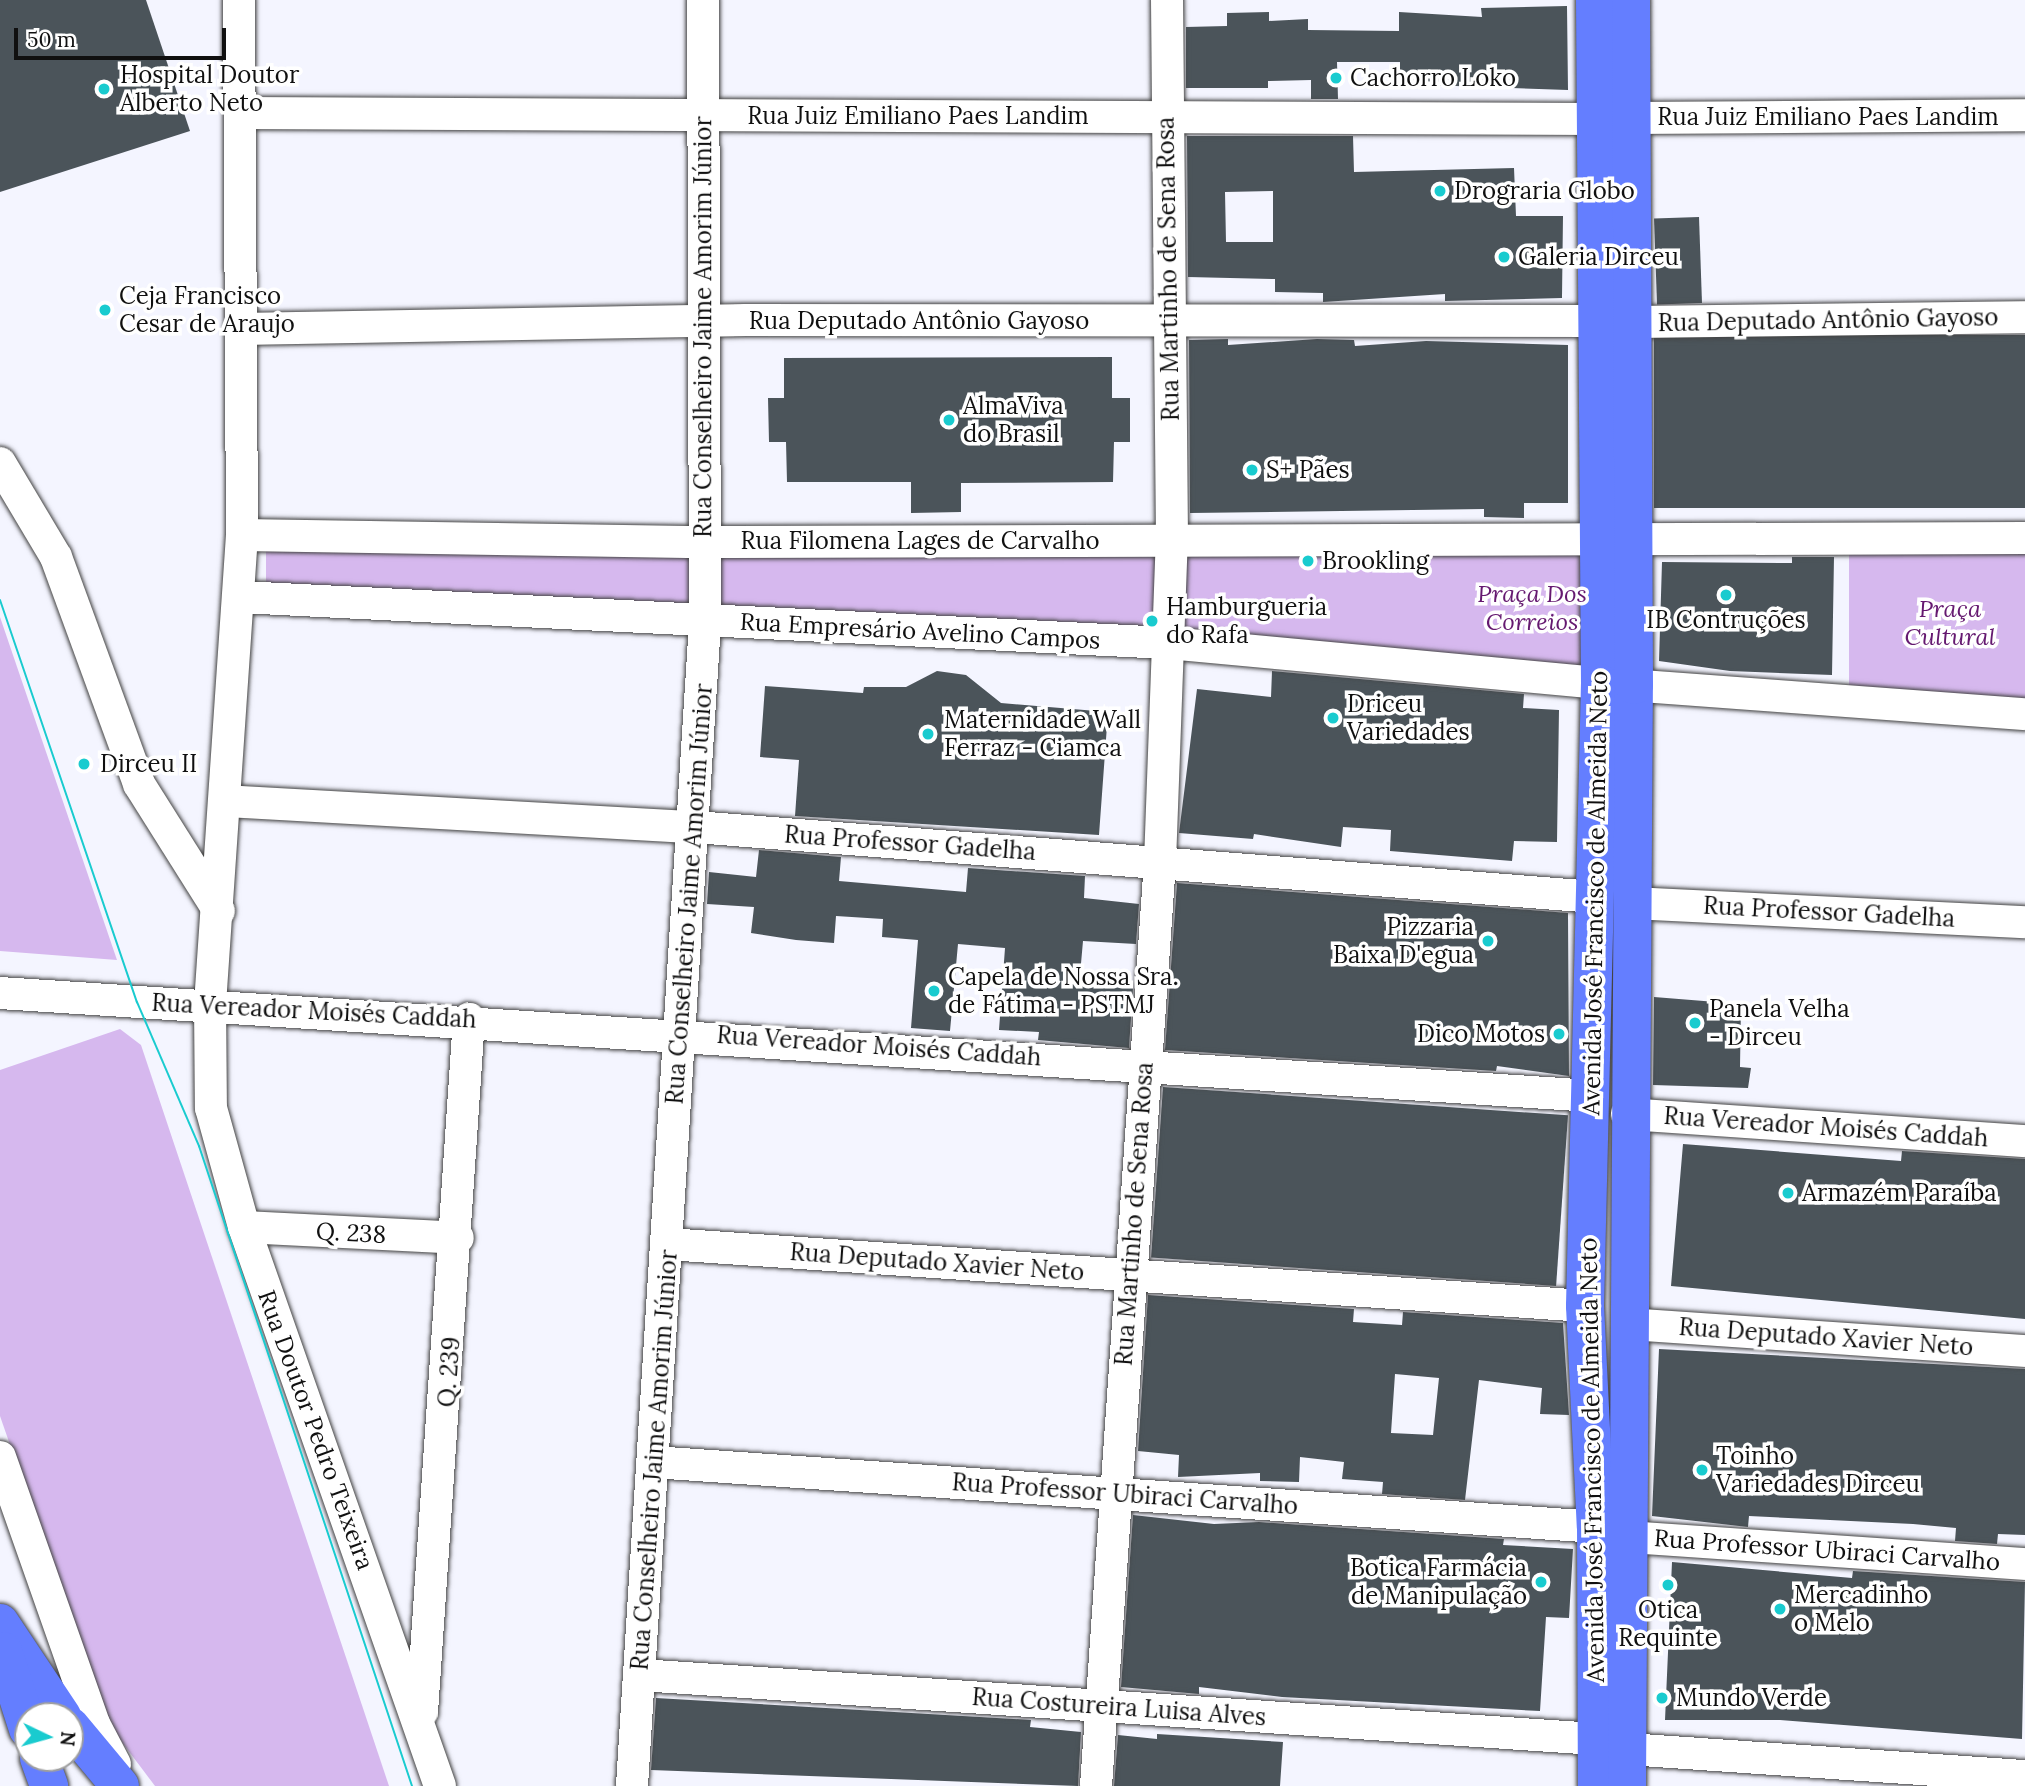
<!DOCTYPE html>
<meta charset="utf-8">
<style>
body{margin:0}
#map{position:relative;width:2025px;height:1786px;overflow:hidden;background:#f4f5ff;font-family:Lora,serif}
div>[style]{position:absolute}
.green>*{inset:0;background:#d6b8ee;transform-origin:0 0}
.building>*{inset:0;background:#4b545a;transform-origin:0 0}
.roads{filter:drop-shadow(0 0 2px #434343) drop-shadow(0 0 2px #434343)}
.minor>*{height:32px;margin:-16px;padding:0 16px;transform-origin:16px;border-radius:16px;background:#fff}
.major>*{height:38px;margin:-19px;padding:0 19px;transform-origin:19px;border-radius:19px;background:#647eff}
.tram>*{height:2px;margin:-1px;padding:0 1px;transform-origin:1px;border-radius:1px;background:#19cbcf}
.dots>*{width:19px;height:19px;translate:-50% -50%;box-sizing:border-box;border:4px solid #fff;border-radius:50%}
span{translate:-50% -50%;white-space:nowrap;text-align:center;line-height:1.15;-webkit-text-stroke:7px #fff;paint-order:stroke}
.poi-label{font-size:24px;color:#101010}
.left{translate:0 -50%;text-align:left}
.right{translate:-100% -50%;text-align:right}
.street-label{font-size:24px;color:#101010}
.park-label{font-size:24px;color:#651970;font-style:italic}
.north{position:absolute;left:14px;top:1702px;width:70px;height:70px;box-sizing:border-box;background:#fff;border:2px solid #9f9f9f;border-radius:50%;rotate:95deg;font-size:19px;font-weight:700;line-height:28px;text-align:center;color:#101010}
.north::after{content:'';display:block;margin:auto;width:24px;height:32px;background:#19cbcf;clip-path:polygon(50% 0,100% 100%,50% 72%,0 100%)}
.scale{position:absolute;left:14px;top:28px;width:212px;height:32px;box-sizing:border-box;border:4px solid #101010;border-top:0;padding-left:9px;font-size:21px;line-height:24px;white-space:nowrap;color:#101010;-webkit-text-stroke:5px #fff;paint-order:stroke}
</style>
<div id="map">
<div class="green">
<i style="clip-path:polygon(266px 544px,1590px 549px,1589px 670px,266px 586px)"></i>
<i style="left:2025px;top:549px;width:153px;height:176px;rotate:90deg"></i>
<i style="clip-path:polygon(0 617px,117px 960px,0 951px)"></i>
<i style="clip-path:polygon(120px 1029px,141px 1045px,389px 1786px,155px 1786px,106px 1721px,0 1416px,0 1070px)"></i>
</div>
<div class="building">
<i style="clip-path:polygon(0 0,146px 0,190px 131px,0 192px)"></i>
<i style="clip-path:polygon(1567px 6px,1568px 90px,1400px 84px,1400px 62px,1337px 62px,1338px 99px,1311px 99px,1311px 80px,1268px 81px,1268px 88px,1186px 88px,1186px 27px,1227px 26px,1227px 13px,1269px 12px,1269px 21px,1308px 19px,1308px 30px,1399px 31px,1399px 12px,1482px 17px,1481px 8px)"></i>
<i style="clip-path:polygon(evenodd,1187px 136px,1353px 136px,1354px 172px,1514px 168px,1516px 216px,1563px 216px,1562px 298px,1445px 301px,1445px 294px,1323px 302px,1323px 293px,1275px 292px,1275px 279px,1188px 277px,1187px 136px,1273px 191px,1273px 242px,1226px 242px,1225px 192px,1273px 191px)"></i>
<i style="left:1699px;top:217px;width:86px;height:45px;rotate:88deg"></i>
<i style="left:2025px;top:335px;width:173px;height:371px;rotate:90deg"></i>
<i style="clip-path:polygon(1228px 339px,1228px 345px,1317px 339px,1354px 340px,1355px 346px,1426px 341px,1568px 345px,1568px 503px,1524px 503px,1524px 518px,1484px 517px,1484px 509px,1190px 513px,1189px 340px)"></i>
<i style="clip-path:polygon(1112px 357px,1112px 398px,1130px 398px,1130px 442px,1114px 442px,1113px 482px,961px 483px,961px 512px,911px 513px,911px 482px,787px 482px,786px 442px,769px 442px,768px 398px,784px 398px,784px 358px)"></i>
<i style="clip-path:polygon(1792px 557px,1834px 557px,1832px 675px,1730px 671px,1659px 661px,1662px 562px,1792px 563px)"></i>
<i style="clip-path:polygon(937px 671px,966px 675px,1001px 703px,1108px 712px,1099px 835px,795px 816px,799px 760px,760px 757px,765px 686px,863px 693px,864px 687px,906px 687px)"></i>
<i style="clip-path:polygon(1272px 671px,1524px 694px,1523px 708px,1559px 710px,1557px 842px,1514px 841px,1512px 861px,1390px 851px,1391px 830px,1343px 827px,1341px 847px,1254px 834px,1253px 839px,1179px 833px,1197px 689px,1271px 697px)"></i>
<i style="clip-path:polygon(759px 850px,841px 857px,839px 881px,966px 892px,968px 868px,1085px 876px,1084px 898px,1139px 904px,1136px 944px,1083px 941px,1079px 986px,1133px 988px,1129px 1048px,1038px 1040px,1039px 1032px,999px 1030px,1005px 948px,958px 944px,950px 1031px,911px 1028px,918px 940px,882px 937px,883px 919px,836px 916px,834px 943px,796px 940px,751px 933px,754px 907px,707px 904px,709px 872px,756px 877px)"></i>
<i style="clip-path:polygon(1177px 883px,1568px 913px,1569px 1076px,1497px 1066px,1496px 1071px,1165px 1050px)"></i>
<i style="clip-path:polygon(1654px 997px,1741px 1004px,1740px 1067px,1751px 1068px,1748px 1088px,1653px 1085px)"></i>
<i style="left:1163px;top:1087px;width:406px;height:171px;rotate:4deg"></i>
<i style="clip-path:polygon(1683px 1144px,1901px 1161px,1902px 1151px,2025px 1159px,2025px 1319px,1671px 1286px)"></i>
<i style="clip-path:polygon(evenodd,1148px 1295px,1354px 1309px,1353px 1322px,1402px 1325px,1403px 1312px,1563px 1323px,1569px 1415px,1540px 1414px,1542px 1388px,1479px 1380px,1465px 1500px,1382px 1494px,1383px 1482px,1342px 1479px,1344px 1462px,1300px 1457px,1299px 1482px,1260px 1481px,1260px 1473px,1178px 1477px,1179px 1455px,1138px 1451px,1148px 1295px,1395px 1374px,1439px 1378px,1433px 1435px,1391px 1433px,1395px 1374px)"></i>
<i style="clip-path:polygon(1659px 1349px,2025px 1369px,2025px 1535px,1998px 1534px,1997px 1544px,1955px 1541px,1956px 1528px,1913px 1524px,1749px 1516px,1748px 1527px,1652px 1516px)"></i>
<i style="clip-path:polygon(1133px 1515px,1214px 1524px,1259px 1522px,1504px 1539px,1503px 1545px,1573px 1549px,1569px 1618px,1546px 1617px,1540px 1711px,1282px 1697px,1199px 1687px,1199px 1694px,1121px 1687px)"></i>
<i style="clip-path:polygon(1672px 1562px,1852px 1578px,1853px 1571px,2025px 1582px,2022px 1739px,1780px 1720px,1665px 1720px)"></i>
<i style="clip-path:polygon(656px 1698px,1031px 1720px,1030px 1727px,1081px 1732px,1078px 1786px,651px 1770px)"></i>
<i style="clip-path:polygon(1157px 1734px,1283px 1742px,1280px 1786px,1114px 1786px,1118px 1735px,1157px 1739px)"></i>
</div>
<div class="roads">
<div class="minor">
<i style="left:239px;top:0;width:535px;rotate:89.68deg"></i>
<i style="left:242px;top:535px;width:469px;rotate:93.9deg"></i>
<i style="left:210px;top:1003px;width:105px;rotate:89.5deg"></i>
<i style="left:211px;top:1108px;width:123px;rotate:74.5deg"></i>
<i style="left:244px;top:1227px;width:592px;rotate:70.68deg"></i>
<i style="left:240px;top:113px;width:1356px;rotate:0.25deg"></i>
<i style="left:1630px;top:118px;width:395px;rotate:-0.4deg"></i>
<i style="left:1631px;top:322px;width:394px;rotate:-0.7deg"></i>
<i style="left:240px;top:329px;width:506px;rotate:-1.02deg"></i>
<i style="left:746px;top:320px;width:851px;rotate:0.07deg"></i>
<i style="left:0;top:463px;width:109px;rotate:59.2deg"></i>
<i style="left:56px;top:557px;width:242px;rotate:69.9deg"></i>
<i style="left:139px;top:784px;width:150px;rotate:57.8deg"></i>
<i style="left:242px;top:535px;width:461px;rotate:0.9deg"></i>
<i style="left:703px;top:542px;width:1322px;rotate:-0.17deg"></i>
<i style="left:240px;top:597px;width:929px;rotate:2.84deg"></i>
<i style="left:1168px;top:643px;width:434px;rotate:5.3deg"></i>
<i style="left:1600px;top:683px;width:426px;rotate:4.2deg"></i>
<i style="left:225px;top:801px;width:471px;rotate:3.2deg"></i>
<i style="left:695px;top:827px;width:903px;rotate:4.45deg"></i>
<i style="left:1632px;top:903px;width:393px;rotate:2.8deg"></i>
<i style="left:0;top:993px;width:1594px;rotate:3.7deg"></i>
<i style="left:1627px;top:1114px;width:399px;rotate:3.9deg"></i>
<i style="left:244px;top:1227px;width:214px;rotate:2.9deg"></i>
<i style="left:667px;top:1244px;width:920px;rotate:3.86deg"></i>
<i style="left:1628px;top:1324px;width:398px;rotate:3.9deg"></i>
<i style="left:0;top:1457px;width:283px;rotate:70.6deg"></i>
<i style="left:94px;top:1724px;width:45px;rotate:62.3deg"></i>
<i style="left:653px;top:1462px;width:945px;rotate:3.94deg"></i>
<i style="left:1628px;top:1537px;width:398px;rotate:3.9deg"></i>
<i style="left:640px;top:1675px;width:959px;rotate:3.83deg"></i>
<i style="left:422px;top:1712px;width:695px;rotate:-86.12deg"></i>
<i style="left:1627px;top:1749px;width:399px;rotate:3.9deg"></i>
<i style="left:632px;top:1786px;width:1167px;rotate:-86.41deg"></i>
<i style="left:705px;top:621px;width:621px;rotate:-90.18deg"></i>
<i style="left:1096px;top:1786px;width:926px;rotate:-86.04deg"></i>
<i style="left:1160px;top:862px;width:323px;rotate:-87.9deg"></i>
<i style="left:1172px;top:539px;width:539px;rotate:-90.53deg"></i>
</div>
<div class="major">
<i style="left:1595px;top:0;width:683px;rotate:89.58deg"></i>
<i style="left:1600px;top:683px;width:623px;rotate:91.38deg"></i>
<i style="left:1585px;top:1306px;width:221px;rotate:87.2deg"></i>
<i style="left:1596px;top:1527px;width:259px;rotate:89.8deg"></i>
<i style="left:0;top:1623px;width:112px;rotate:56.3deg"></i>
<i style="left:3px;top:1651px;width:82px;rotate:72.2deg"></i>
<i style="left:70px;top:1726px;width:78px;rotate:50.2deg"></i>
<i style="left:39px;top:1758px;width:30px;rotate:70deg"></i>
<i style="left:1627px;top:1786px;width:1101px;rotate:-89.64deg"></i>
<i style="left:1634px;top:685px;width:685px;rotate:-90.25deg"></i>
</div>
</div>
<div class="tram">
<i style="left:0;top:600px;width:425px;rotate:71.2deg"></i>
<i style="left:137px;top:1002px;width:157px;rotate:66.7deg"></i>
<i style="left:199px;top:1146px;width:675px;rotate:71.59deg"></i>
</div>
<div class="dots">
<i style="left:1336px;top:78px;background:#19cbcf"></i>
<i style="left:104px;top:89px;background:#19cbcf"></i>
<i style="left:1440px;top:191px;background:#19cbcf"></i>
<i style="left:1504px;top:257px;background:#19cbcf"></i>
<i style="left:105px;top:310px;background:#19cbcf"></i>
<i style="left:949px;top:420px;background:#19cbcf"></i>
<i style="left:1252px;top:470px;background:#19cbcf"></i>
<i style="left:1308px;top:561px;background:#19cbcf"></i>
<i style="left:1726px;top:595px;background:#19cbcf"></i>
<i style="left:1152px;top:621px;background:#19cbcf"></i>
<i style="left:1333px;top:718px;background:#19cbcf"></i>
<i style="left:928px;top:734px;background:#19cbcf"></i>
<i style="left:84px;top:764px;background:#19cbcf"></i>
<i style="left:1488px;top:941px;background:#19cbcf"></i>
<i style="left:934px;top:991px;background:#19cbcf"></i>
<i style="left:1695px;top:1023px;background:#19cbcf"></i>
<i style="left:1559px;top:1034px;background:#19cbcf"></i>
<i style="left:1788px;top:1193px;background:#19cbcf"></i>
<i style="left:1702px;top:1470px;background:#19cbcf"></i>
<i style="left:1541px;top:1582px;background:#19cbcf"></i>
<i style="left:1668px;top:1585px;background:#19cbcf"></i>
<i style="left:1780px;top:1609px;background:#19cbcf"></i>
<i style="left:1662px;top:1698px;background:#19cbcf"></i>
</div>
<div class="poi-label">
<span class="left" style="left:120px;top:89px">Hospital Doutor<br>Alberto Neto</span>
<span class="left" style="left:1350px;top:78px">Cachorro Loko</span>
<span class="left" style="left:1454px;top:191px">Drograria Globo</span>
<span class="left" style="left:1518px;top:257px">Galeria Dirceu</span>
<span class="left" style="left:119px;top:310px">Ceja Francisco<br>Cesar de Araujo</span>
<span class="left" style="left:963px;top:420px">AlmaViva<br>do Brasil</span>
<span class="left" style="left:1266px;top:470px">S+ Pães</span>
<span class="left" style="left:1322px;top:561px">Brookling</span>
<span class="left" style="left:1166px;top:621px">Hamburgueria<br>do Rafa</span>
<span style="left:1726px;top:620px">IB Contruções</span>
<span class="left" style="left:1347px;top:718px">Driceu<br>Variedades</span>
<span class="left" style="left:944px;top:734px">Maternidade Wall<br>Ferraz - Ciamca</span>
<span class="left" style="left:100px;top:764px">Dirceu II</span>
<span class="right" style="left:1474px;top:941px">Pizzaria<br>Baixa D'egua</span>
<span class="left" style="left:948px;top:991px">Capela de Nossa Sra.<br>de Fátima - PSTMJ</span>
<span class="left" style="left:1709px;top:1023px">Panela Velha<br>- Dirceu</span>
<span class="right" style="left:1545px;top:1034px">Dico Motos</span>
<span class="left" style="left:1802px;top:1193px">Armazém Paraíba</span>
<span class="left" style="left:1716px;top:1470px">Toinho<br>Variedades Dirceu</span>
<span class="right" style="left:1527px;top:1582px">Botica Farmácia<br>de Manipulação</span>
<span class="left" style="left:1794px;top:1609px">Mercadinho<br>o Melo</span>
<span style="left:1668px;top:1624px">Otica<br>Requinte</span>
<span class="left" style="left:1676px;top:1698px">Mundo Verde</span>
</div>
<div class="street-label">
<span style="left:918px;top:116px">Rua Juiz Emiliano Paes Landim</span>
<span style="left:1828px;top:117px">Rua Juiz Emiliano Paes Landim</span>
<span style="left:1168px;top:269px;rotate:-91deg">Rua Martinho de Sena Rosa</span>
<span style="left:1828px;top:320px;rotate:-1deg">Rua Deputado Antônio Gayoso</span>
<span style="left:919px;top:321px">Rua Deputado Antônio Gayoso</span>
<span style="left:703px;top:327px;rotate:-90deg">Rua Conselheiro Jaime Amorim Júnior</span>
<span style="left:920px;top:541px">Rua Filomena Lages de Carvalho</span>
<span style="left:920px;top:631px;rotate:3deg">Rua Empresário Avelino Campos</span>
<span style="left:910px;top:843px;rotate:4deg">Rua Professor Gadelha</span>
<span style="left:1595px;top:893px;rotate:-89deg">Avenida José Francisco de Almeida Neto</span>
<span style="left:689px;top:894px;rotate:-86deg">Rua Conselheiro Jaime Amorim Júnior</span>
<span style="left:1829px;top:912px;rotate:3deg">Rua Professor Gadelha</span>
<span style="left:314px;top:1011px;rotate:3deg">Rua Vereador Moisés Caddah</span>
<span style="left:879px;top:1046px;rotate:4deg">Rua Vereador Moisés Caddah</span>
<span style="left:1826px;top:1127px;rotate:4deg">Rua Vereador Moisés Caddah</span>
<span style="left:1134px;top:1214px;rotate:-86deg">Rua Martinho de Sena Rosa</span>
<span style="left:351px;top:1233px;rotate:3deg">Q. 238</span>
<span style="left:937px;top:1262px;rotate:4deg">Rua Deputado Xavier Neto</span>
<span style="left:1826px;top:1337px;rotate:4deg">Rua Deputado Xavier Neto</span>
<span style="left:449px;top:1372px;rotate:-86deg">Q. 239</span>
<span style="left:316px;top:1430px;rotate:70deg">Rua Doutor Pedro Teixeira</span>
<span style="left:654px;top:1460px;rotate:-86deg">Rua Conselheiro Jaime Amorim Júnior</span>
<span style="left:1592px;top:1460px;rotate:-91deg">Avenida José Francisco de Almeida Neto</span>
<span style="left:1125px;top:1494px;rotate:4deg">Rua Professor Ubiraci Carvalho</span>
<span style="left:1827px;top:1550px;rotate:4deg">Rua Professor Ubiraci Carvalho</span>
<span style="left:1119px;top:1707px;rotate:4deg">Rua Costureira Luisa Alves</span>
</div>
<div class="park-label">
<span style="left:1532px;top:608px">Praça Dos<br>Correios</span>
<span style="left:1950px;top:623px">Praça<br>Cultural</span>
</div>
<div class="north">N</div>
<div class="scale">50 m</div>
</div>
